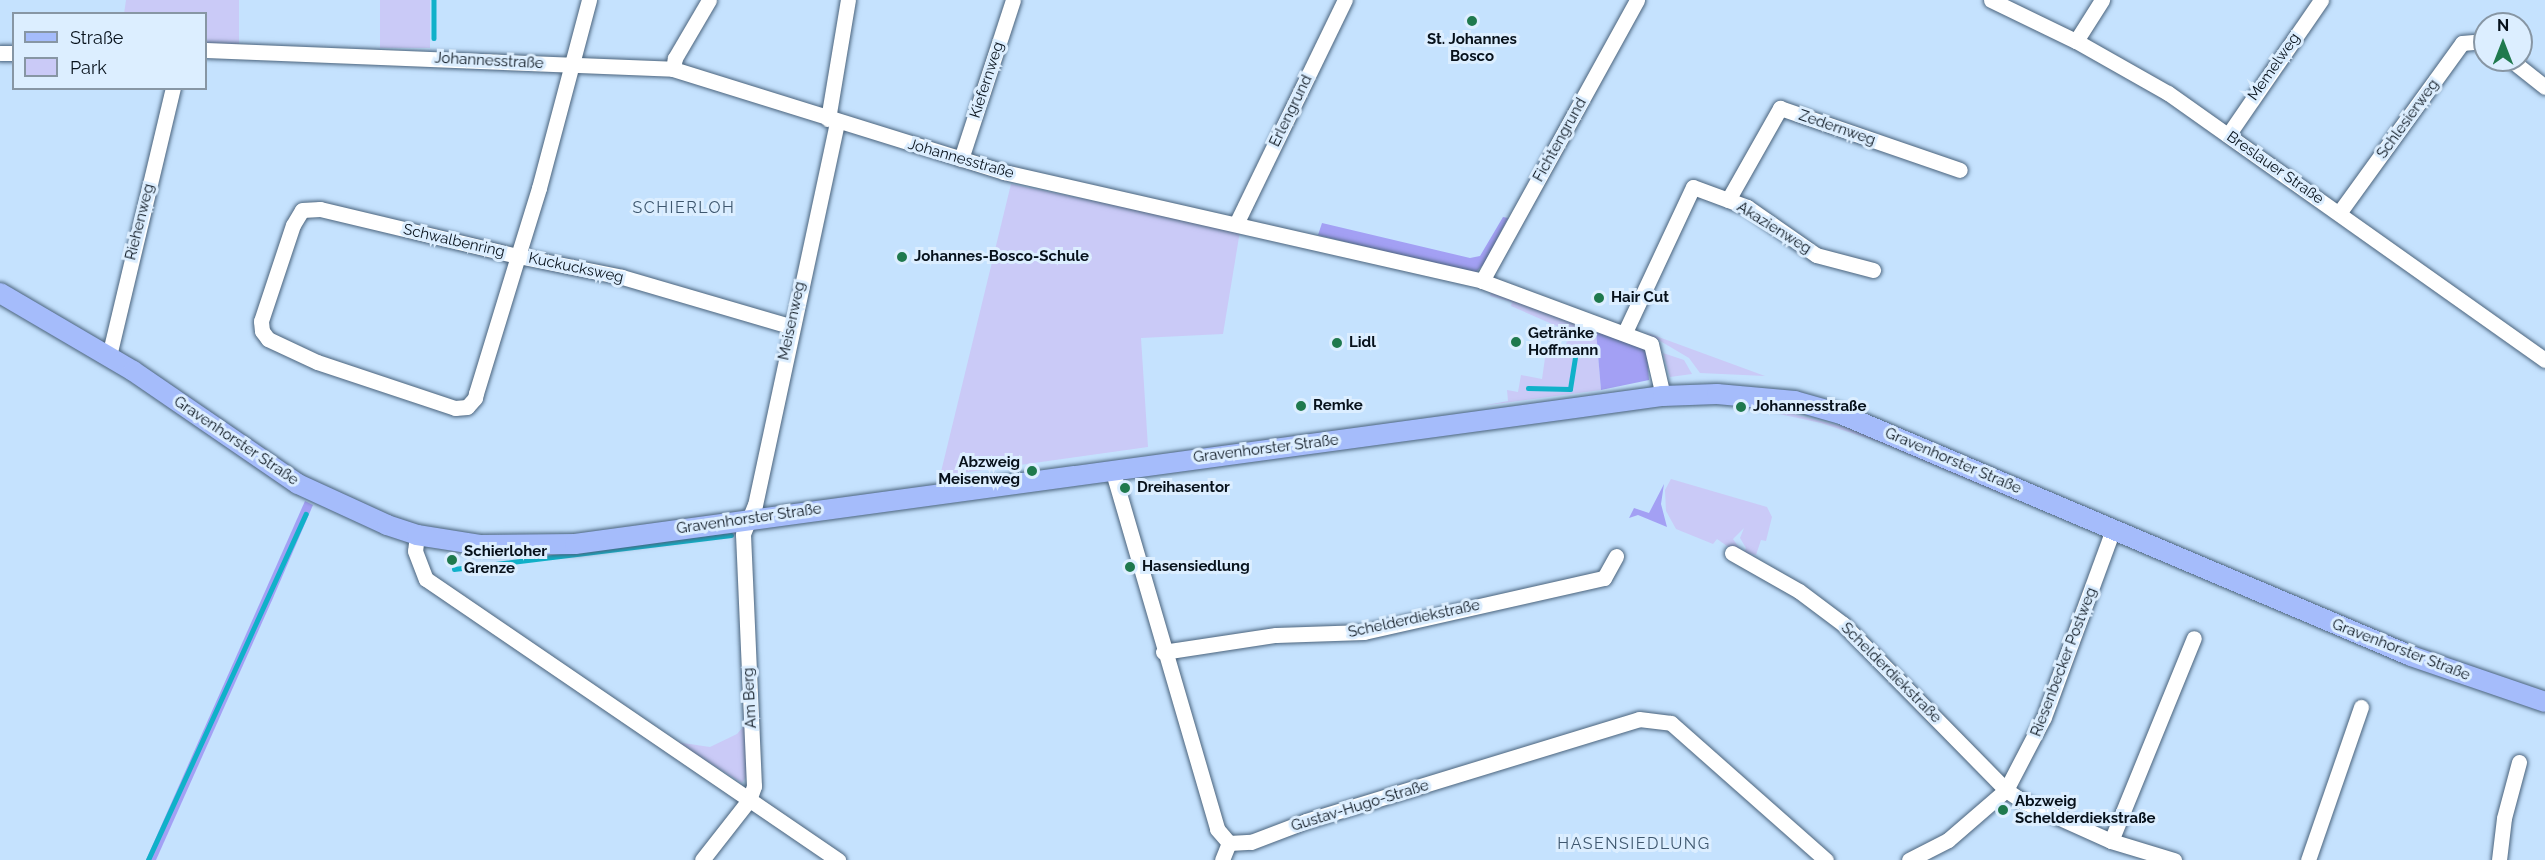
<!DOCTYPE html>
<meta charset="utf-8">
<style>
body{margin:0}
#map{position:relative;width:2545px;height:860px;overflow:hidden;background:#c5e2fe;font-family:Raleway,sans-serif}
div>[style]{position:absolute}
.green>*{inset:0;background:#cacaf7;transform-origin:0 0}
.forest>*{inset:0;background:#a3a0f4}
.stream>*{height:4.5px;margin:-2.25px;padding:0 2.25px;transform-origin:2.25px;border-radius:2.25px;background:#10b1c9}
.roads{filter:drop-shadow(0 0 2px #4a637c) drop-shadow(0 0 2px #4a637c)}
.minor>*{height:15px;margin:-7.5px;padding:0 7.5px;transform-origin:7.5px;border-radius:7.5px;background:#fff}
.major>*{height:20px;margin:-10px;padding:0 10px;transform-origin:10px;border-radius:10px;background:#a5bcfb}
.dots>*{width:16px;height:16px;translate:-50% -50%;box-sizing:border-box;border:3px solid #dceeff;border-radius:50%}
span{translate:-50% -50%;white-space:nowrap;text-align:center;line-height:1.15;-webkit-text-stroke:6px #dceeff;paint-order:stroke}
.poi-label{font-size:15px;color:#07111b;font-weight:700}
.left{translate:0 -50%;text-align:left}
.right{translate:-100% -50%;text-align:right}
.street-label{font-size:15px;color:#07111b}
.neighbourhood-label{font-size:16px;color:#3e576f;letter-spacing:1.5px}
.legend{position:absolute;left:12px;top:12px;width:195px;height:78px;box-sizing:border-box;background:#dceeff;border:2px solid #8796a4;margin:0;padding:8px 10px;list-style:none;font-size:18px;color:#07111b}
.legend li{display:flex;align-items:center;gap:12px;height:30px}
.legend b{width:30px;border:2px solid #8796a4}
.north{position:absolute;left:2473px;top:12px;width:60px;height:60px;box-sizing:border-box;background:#dceeff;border:2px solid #8796a4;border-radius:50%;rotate:0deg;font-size:16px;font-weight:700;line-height:24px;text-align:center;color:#07111b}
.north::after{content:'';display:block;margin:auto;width:21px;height:27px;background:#1f794d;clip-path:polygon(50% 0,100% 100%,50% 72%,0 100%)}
</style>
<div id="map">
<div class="green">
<i style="clip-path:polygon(126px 0,239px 0,239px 44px,206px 43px,206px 14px,124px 14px)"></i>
<i style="left:380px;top:0;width:50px;height:48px"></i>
<i style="clip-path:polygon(1011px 184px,1240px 231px,1223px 334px,1141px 338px,1148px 447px,940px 476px)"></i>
<i style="clip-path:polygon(1491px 292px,1596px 331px,1601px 390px,1481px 406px,1508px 401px,1507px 390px,1518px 392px,1521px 375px,1542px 379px,1546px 351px,1565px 355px,1568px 331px,1511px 306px,1512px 302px,1490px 296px)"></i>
<i style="clip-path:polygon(1645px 332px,1765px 376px,1700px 373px,1689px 358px)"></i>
<i style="clip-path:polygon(1663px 353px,1684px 360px,1692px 374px,1670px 377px)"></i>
<i style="clip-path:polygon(1773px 409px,1861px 431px,2039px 510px,1882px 443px,1821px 423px,1774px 413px)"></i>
<i style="clip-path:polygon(1671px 479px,1767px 507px,1772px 517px,1766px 541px,1761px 540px,1756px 555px,1744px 553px,1746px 548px,1740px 538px,1744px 528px,1733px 539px,1740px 549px,1737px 553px,1717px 539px,1713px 544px,1676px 529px,1666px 511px,1665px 490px)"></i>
<i style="clip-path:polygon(745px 713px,747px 776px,742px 783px,676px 742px,710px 747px,737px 734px,743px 727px)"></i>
</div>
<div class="forest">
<i style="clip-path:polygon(1503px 217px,1508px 218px,1484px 264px,1474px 274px,1318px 235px,1322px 223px,1470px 258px,1480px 256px)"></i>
<i style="clip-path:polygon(1596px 331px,1642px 347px,1647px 354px,1649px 380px,1601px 390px)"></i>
<i style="clip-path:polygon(1664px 484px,1661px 504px,1667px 527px,1638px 515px,1629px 518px,1634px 508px,1649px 513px)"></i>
<i style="clip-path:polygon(305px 501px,313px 505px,273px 598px,156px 860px,146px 860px)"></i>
</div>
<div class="stream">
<i style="left:434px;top:0;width:38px;rotate:90deg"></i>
<i style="left:1528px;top:388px;width:42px;rotate:1.4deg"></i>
<i style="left:1570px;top:389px;width:39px;rotate:-81deg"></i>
<i style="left:454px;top:569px;width:279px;rotate:-7deg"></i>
<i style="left:148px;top:860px;width:380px;rotate:-65.5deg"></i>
</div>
<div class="roads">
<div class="minor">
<i style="left:589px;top:0;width:195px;rotate:104.9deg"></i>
<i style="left:539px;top:188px;width:71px;rotate:107.2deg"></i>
<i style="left:518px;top:256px;width:143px;rotate:107deg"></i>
<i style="left:476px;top:393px;width:5px;rotate:101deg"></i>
<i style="left:475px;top:398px;width:12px;rotate:132deg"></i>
<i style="left:467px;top:407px;width:12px;rotate:175deg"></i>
<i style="left:455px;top:408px;width:145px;rotate:-161.6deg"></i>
<i style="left:317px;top:362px;width:54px;rotate:-154.9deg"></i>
<i style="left:268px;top:339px;width:10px;rotate:-127deg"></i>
<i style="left:262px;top:331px;width:10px;rotate:-96deg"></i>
<i style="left:261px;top:321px;width:101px;rotate:-71.6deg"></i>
<i style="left:293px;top:225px;width:17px;rotate:-59deg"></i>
<i style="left:302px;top:210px;width:18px;rotate:-3deg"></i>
<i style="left:320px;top:209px;width:204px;rotate:13.4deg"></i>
<i style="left:518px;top:256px;width:106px;rotate:11.4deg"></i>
<i style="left:622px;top:277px;width:175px;rotate:16.3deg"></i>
<i style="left:1991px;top:0;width:94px;rotate:25.8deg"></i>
<i style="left:2076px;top:41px;width:106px;rotate:29.5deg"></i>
<i style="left:2168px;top:93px;width:462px;rotate:35.3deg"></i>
<i style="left:2076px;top:41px;width:49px;rotate:-57.6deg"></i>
<i style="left:206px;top:50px;width:467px;rotate:2.3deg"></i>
<i style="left:673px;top:69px;width:347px;rotate:17.3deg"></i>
<i style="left:1004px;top:172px;width:490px;rotate:12.8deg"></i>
<i style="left:1482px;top:281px;width:180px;rotate:20.4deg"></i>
<i style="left:1651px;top:344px;width:53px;rotate:77deg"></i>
<i style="left:0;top:53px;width:14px"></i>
<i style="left:2511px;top:60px;width:43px;rotate:38.5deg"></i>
<i style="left:673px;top:69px;width:11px;rotate:-80deg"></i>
<i style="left:675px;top:58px;width:67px;rotate:-59.6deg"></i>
<i style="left:828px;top:119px;width:121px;rotate:-80.5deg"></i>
<i style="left:2228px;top:135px;width:164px;rotate:-55.4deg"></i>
<i style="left:961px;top:159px;width:167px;rotate:-71.9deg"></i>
<i style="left:1728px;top:200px;width:106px;rotate:-60.5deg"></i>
<i style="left:1780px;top:108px;width:190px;rotate:19deg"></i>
<i style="left:2339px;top:213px;width:210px;rotate:-54.1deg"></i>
<i style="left:2462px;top:43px;width:23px;rotate:-5deg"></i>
<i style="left:1237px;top:222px;width:247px;rotate:-64.1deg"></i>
<i style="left:1482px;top:281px;width:321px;rotate:-61.1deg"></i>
<i style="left:1625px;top:332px;width:160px;rotate:-64.9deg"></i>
<i style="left:1693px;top:187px;width:58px;rotate:20.3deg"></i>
<i style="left:1747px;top:207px;width:84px;rotate:34.8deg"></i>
<i style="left:1816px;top:255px;width:59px;rotate:14.7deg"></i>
<i style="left:109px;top:356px;width:276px;rotate:-76.6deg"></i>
<i style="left:1112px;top:469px;width:375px;rotate:73.7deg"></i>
<i style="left:1217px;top:829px;width:18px;rotate:49deg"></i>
<i style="left:1229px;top:843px;width:22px;rotate:-3deg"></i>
<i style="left:1251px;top:842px;width:59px;rotate:-20.9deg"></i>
<i style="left:1306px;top:821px;width:348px;rotate:-17deg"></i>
<i style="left:1639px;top:719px;width:32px;rotate:7deg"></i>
<i style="left:1671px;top:723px;width:207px;rotate:41.5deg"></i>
<i style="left:417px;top:535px;width:16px;rotate:97deg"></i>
<i style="left:415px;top:551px;width:30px;rotate:69deg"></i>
<i style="left:426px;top:579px;width:499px;rotate:34.3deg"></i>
<i style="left:1732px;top:553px;width:77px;rotate:29.6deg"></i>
<i style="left:1799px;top:591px;width:55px;rotate:36.9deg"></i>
<i style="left:1843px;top:624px;width:233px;rotate:45.5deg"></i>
<i style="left:2006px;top:790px;width:22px;rotate:34deg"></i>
<i style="left:2024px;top:802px;width:95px;rotate:24.1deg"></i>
<i style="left:2111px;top:841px;width:66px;rotate:16.8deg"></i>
<i style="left:1163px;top:652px;width:114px;rotate:-8.6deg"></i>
<i style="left:1276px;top:635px;width:88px;rotate:-2deg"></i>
<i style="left:1364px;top:632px;width:246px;rotate:-12.7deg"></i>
<i style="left:1604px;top:578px;width:25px;rotate:-61deg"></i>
<i style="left:2111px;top:841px;width:219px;rotate:-67.8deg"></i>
<i style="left:702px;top:860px;width:76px;rotate:-51.9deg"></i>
<i style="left:749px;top:800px;width:15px;rotate:-70deg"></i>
<i style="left:754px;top:786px;width:252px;rotate:-92.5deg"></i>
<i style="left:743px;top:534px;width:31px;rotate:-68deg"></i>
<i style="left:755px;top:505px;width:392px;rotate:-77.9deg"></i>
<i style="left:1222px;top:860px;width:18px;rotate:-68deg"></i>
<i style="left:1909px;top:860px;width:44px;rotate:-27.1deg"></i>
<i style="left:1948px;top:840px;width:77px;rotate:-40.8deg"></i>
<i style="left:2006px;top:790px;width:82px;rotate:-62.5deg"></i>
<i style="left:2044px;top:717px;width:200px;rotate:-69.8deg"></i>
<i style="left:2308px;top:860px;width:162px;rotate:-70.9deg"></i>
<i style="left:2499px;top:860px;width:42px;rotate:-83.2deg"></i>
<i style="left:2504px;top:818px;width:58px;rotate:-75deg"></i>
</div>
<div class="major">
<i style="left:0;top:293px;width:154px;rotate:30.4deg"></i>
<i style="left:133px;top:371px;width:200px;rotate:34.4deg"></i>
<i style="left:298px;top:484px;width:98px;rotate:24.7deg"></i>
<i style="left:387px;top:525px;width:32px;rotate:18deg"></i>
<i style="left:417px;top:535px;width:65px;rotate:8.9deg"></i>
<i style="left:481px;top:545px;width:94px;rotate:-0.6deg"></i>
<i style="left:575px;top:544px;width:1098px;rotate:-7.75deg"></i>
<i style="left:1663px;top:396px;width:54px;rotate:-2.1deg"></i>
<i style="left:1717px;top:394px;width:78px;rotate:5.1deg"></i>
<i style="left:1795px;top:401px;width:48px;rotate:15.8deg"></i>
<i style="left:1841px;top:414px;width:619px;rotate:23deg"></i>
<i style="left:2411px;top:656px;width:142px;rotate:18.9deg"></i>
</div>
</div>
<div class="dots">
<i style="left:1472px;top:21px;background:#1f794d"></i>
<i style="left:902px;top:257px;background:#1f794d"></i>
<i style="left:1599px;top:298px;background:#1f794d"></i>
<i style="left:1516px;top:342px;background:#1f794d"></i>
<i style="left:1337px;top:343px;background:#1f794d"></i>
<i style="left:1301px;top:406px;background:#1f794d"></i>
<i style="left:1741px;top:407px;background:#1f794d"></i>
<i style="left:1032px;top:471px;background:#1f794d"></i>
<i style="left:1125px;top:488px;background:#1f794d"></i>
<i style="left:452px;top:560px;background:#1f794d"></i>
<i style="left:1130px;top:567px;background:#1f794d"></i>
<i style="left:2003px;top:810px;background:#1f794d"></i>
</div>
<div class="poi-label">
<span style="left:1472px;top:48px">St. Johannes<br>Bosco</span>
<span class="left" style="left:914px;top:257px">Johannes-Bosco-Schule</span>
<span class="left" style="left:1611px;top:298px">Hair Cut</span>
<span class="left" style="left:1528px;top:342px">Getränke<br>Hoffmann</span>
<span class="left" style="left:1349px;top:343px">Lidl</span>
<span class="left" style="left:1313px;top:406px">Remke</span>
<span class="left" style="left:1753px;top:407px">Johannesstraße</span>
<span class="right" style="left:1020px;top:471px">Abzweig<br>Meisenweg</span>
<span class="left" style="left:1137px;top:488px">Dreihasentor</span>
<span class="left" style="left:464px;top:560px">Schierloher<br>Grenze</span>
<span class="left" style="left:1142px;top:567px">Hasensiedlung</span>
<span class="left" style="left:2015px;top:810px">Abzweig<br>Schelderdiekstraße</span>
</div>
<div class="street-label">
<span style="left:489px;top:61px;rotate:3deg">Johannesstraße</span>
<span style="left:2274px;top:67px;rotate:-55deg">Memelweg</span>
<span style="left:987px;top:80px;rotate:-72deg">Kiefernweg</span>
<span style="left:1291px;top:111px;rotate:-64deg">Erlengrund</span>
<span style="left:2408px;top:119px;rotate:-54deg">Schlesierweg</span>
<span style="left:1837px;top:128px;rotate:19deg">Zedernweg</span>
<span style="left:1560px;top:140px;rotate:-61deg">Fichtengrund</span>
<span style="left:961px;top:159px;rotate:16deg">Johannesstraße</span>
<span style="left:2275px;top:168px;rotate:35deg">Breslauer Straße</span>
<span style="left:140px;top:222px;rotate:-76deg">Riehenweg</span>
<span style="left:1774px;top:228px;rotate:32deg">Akazienweg</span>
<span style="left:454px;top:241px;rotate:13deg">Schwalbenring</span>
<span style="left:576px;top:268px;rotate:12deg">Kuckucksweg</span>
<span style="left:792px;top:321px;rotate:-78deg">Meisenweg</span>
<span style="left:236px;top:441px;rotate:34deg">Gravenhorster Straße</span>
<span style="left:1266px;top:449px;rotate:-7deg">Gravenhorster Straße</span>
<span style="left:1953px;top:461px;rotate:23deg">Gravenhorster Straße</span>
<span style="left:749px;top:519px;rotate:-8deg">Gravenhorster Straße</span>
<span style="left:1414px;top:619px;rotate:-12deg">Schelderdiekstraße</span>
<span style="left:2401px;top:650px;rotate:21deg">Gravenhorster Straße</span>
<span style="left:2064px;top:662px;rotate:-69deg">Riesenbecker Postweg</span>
<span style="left:1891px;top:673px;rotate:45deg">Schelderdiekstraße</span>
<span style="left:750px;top:698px;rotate:-93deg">Am Berg</span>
<span style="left:1360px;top:806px;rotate:-17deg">Gustav-Hugo-Straße</span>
</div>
<div class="neighbourhood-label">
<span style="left:684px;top:208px">SCHIERLOH</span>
<span style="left:1634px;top:844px">HASENSIEDLUNG</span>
</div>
<ul class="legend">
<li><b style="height:8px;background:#a5bcfb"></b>Straße</li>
<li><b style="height:16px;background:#cacaf7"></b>Park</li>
</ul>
<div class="north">N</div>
</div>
